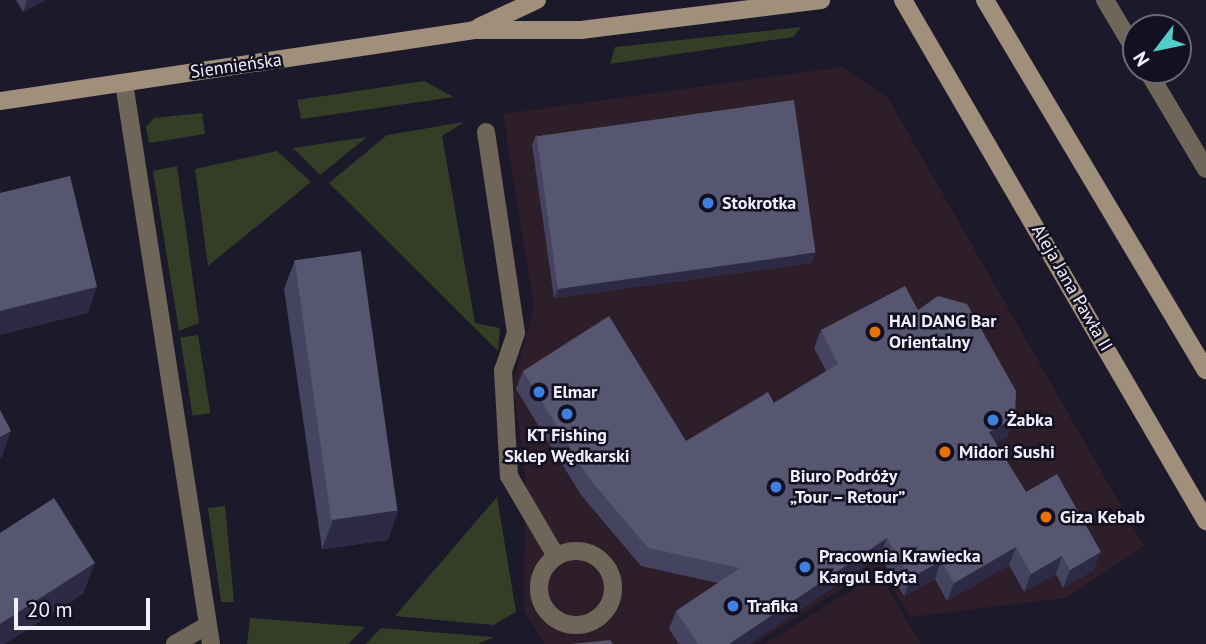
<!DOCTYPE html>
<meta charset="utf-8">
<style>
body{margin:0}
#map{position:relative;width:1206px;height:644px;overflow:hidden;background:#1c192b;font-family:"PT Sans",sans-serif}
div>[style]{position:absolute}
.commercial>*{inset:0;background:#2d1e29}
.green>*{inset:0;background:#343e27;transform-origin:0 0}
.street>*{height:18px;margin:-9px;padding:0 9px;transform-origin:9px;border-radius:9px;background:#6f6559}
.street>.ring{margin:-9px;padding:0;box-sizing:content-box;background:none;border:18px solid #6f6559;border-radius:50%}
.secondary>*{height:18px;margin:-9px;padding:0 9px;transform-origin:9px;border-radius:9px;background:#9f8f7b}
.wall>*{inset:0;background:#444360}
.shaded-wall>*{inset:0;background:#2c2a44}
.building>*{inset:0;background:#575671;transform-origin:0 0}
.dots>*{width:19px;height:19px;translate:-50% -50%;box-sizing:border-box;border:4px solid #131021;border-radius:50%}
span{translate:-50% -50%;white-space:nowrap;text-align:center;line-height:1.15;-webkit-text-stroke:5px #131021;paint-order:stroke}
.street-label{font-size:18px;color:#f1f0fc}
.poi-label{font-size:18px;color:#f1f0fc;font-weight:700}
.left{translate:0 -50%;text-align:left}
.north{position:absolute;left:1122px;top:14px;width:70px;height:70px;box-sizing:border-box;background:#131021;border:2px solid #6c6a79;border-radius:50%;rotate:238deg;font-size:19px;font-weight:700;line-height:28px;text-align:center;color:#f1f0fc}
.north::after{content:'';display:block;margin:auto;width:24px;height:32px;background:#54cdc8;clip-path:polygon(50% 0,100% 100%,50% 72%,0 100%)}
.scale{position:absolute;left:14px;top:598px;width:136px;height:32px;box-sizing:border-box;border:4px solid #f1f0fc;border-top:0;padding-left:9px;font-size:21px;line-height:24px;white-space:nowrap;color:#f1f0fc;-webkit-text-stroke:5px #131021;paint-order:stroke}
</style>
<div id="map">
<div class="commercial">
<i style="clip-path:polygon(842px 67px,888px 98px,1144px 546px,1066px 598px,910px 617px,879px 566px,754px 644px,544px 644px,524px 610px,525px 478px,513px 384px,534px 308px,503px 114px)"></i>
<i style="clip-path:polygon(879px 573px,921px 644px,765px 644px)"></i>
</div>
<div class="green">
<i style="clip-path:polygon(801px 27px,793px 37px,610px 64px,615px 47px)"></i>
<i style="clip-path:polygon(424px 81px,454px 97px,301px 119px,297px 100px)"></i>
<i style="clip-path:polygon(202px 113px,205px 134px,149px 143px,146px 127px,154px 118px)"></i>
<i style="clip-path:polygon(464px 122px,442px 136px,475px 323px,500px 328px,498px 351px,329px 183px,387px 135px)"></i>
<i style="clip-path:polygon(367px 137px,320px 175px,293px 148px)"></i>
<i style="clip-path:polygon(277px 151px,311px 182px,208px 266px,195px 169px)"></i>
<i style="clip-path:polygon(177px 166px,199px 323px,179px 331px,153px 171px)"></i>
<i style="left:198px;top:335px;width:79px;height:18px;rotate:81deg"></i>
<i style="clip-path:polygon(497px 497px,516px 612px,493px 625px,395px 616px)"></i>
<i style="clip-path:polygon(225px 506px,234px 602px,221px 602px,208px 508px)"></i>
<i style="clip-path:polygon(250px 618px,365px 627px,348px 644px,247px 644px)"></i>
<i style="clip-path:polygon(381px 628px,493px 637px,494px 637px,478px 644px,366px 644px)"></i>
</div>
<div class="street">
<i style="left:1105px;top:0;width:61px;rotate:59.2deg"></i>
<i style="left:1147px;top:70px;width:115px;rotate:59.2deg"></i>
<i style="left:124px;top:83px;width:568px;rotate:81.18deg"></i>
<i style="left:486px;top:132px;width:203px;rotate:81.5deg"></i>
<i style="left:516px;top:333px;width:39px;rotate:109deg"></i>
<i style="left:503px;top:370px;width:106px;rotate:86.8deg"></i>
<i style="left:509px;top:476px;width:93px;rotate:59.6deg"></i>
<i class="ring" style="left:539px;top:551px;width:56px;height:56px"></i>
<i style="left:175px;top:644px;width:34px;rotate:-30deg"></i>
</div>
<div class="secondary">
<i style="left:903px;top:0;width:603px;rotate:59.82deg"></i>
<i style="left:985px;top:0;width:431px;rotate:59.2deg"></i>
<i style="left:479px;top:27px;width:64px;rotate:-25deg"></i>
<i style="left:0;top:101px;width:478px;rotate:-8.5deg"></i>
<i style="left:473px;top:30px;width:108px"></i>
<i style="left:581px;top:30px;width:242px;rotate:-7.1deg"></i>
</div>
<div class="wall">
<i style="clip-path:polygon(16px 0,46px 0,23px 12px)"></i>
<i style="clip-path:polygon(536px 135px,812px 263px,554px 298px,532px 145px)"></i>
<i style="clip-path:polygon(295px 260px,388px 540px,322px 549px,284px 289px)"></i>
<i style="clip-path:polygon(918px 310px,1008px 436px,995px 443px,1026px 492px,1094px 570px,1063px 588px,1056px 574px,1024px 592px,1009px 565px,947px 601px,935px 579px,904px 596px,880px 556px,749px 644px,679px 644px,669px 629px,676px 611px,718px 583px,641px 566px,581px 495px,516px 389px,523px 371px,686px 441px,774px 403px,826px 371px,814px 348px,821px 330px)"></i>
</div>
<div class="shaded-wall">
<i style="clip-path:polygon(27px 0,46px 0,23px 12px)"></i>
<i style="clip-path:polygon(815px 253px,812px 263px,554px 298px,558px 289px)"></i>
<i style="clip-path:polygon(97px 287px,88px 313px,0 335px,0 311px)"></i>
<i style="clip-path:polygon(1015px 418px,1008px 436px,982px 450px,989px 432px)"></i>
<i style="clip-path:polygon(11px 431px,2px 457px,0 458px,0 437px)"></i>
<i style="clip-path:polygon(399px 510px,388px 540px,322px 549px,333px 520px)"></i>
<i style="clip-path:polygon(887px 538px,880px 556px,749px 644px,729px 644px)"></i>
<i style="clip-path:polygon(1016px 547px,1009px 565px,947px 601px,954px 583px)"></i>
<i style="clip-path:polygon(1101px 552px,1094px 570px,1063px 588px,1070px 570px)"></i>
<i style="clip-path:polygon(1062px 556px,1056px 574px,1024px 592px,1031px 574px)"></i>
<i style="clip-path:polygon(941px 561px,935px 579px,904px 596px,910px 578px)"></i>
<i style="clip-path:polygon(95px 563px,83px 594px,5px 644px,0 644px,0 624px)"></i>
</div>
<div class="building">
<i style="left:794px;top:100px;width:154px;height:260px;rotate:82deg"></i>
<i style="clip-path:polygon(70px 176px,97px 287px,0 311px,0 193px)"></i>
<i style="left:361px;top:251px;width:262px;height:67px;rotate:82deg"></i>
<i style="clip-path:polygon(905px 286px,918px 310px,938px 296px,967px 304px,1016px 391px,1015px 418px,989px 432px,1026px 492px,1057px 474px,1101px 552px,1070px 570px,1062px 556px,1031px 574px,1016px 547px,954px 583px,941px 561px,910px 578px,887px 538px,729px 644px,698px 644px,676px 611px,740px 568px,648px 548px,588px 477px,523px 371px,609px 316px,686px 441px,768px 392px,774px 403px,838px 364px,821px 330px)"></i>
<i style="clip-path:polygon(0 410px,11px 431px,0 437px)"></i>
<i style="clip-path:polygon(54px 498px,95px 563px,0 624px,0 533px)"></i>
<i style="clip-path:polygon(610px 640px,613px 644px,571px 644px)"></i>
</div>
<div class="dots">
<i style="left:708px;top:203px;background:#3f7fe0"></i>
<i style="left:875px;top:332px;background:#e8710a"></i>
<i style="left:539px;top:392px;background:#3f7fe0"></i>
<i style="left:567px;top:414px;background:#3f7fe0"></i>
<i style="left:993px;top:420px;background:#3f7fe0"></i>
<i style="left:945px;top:452px;background:#e8710a"></i>
<i style="left:776px;top:487px;background:#3f7fe0"></i>
<i style="left:1046px;top:517px;background:#e8710a"></i>
<i style="left:805px;top:567px;background:#3f7fe0"></i>
<i style="left:733px;top:606px;background:#3f7fe0"></i>
</div>
<div class="street-label">
<span style="left:236px;top:66px;rotate:-8deg">Siennieńska</span>
<span style="left:1072px;top:288px;rotate:60deg">Aleja Jana Pawła II</span>
</div>
<div class="poi-label">
<span class="left" style="left:722px;top:203px">Stokrotka</span>
<span class="left" style="left:889px;top:332px">HAI DANG Bar<br>Orientalny</span>
<span class="left" style="left:553px;top:392px">Elmar</span>
<span class="left" style="left:1007px;top:420px">Żabka</span>
<span style="left:567px;top:446px">KT Fishing<br>Sklep Wędkarski</span>
<span class="left" style="left:959px;top:452px">Midori Sushi</span>
<span class="left" style="left:790px;top:487px">Biuro Podróży<br>„Tour – Retour”</span>
<span class="left" style="left:1060px;top:517px">Giza Kebab</span>
<span class="left" style="left:819px;top:567px">Pracownia Krawiecka<br>Kargul Edyta</span>
<span class="left" style="left:747px;top:606px">Trafika</span>
</div>
<div class="north">N</div>
<div class="scale">20 m</div>
</div>
